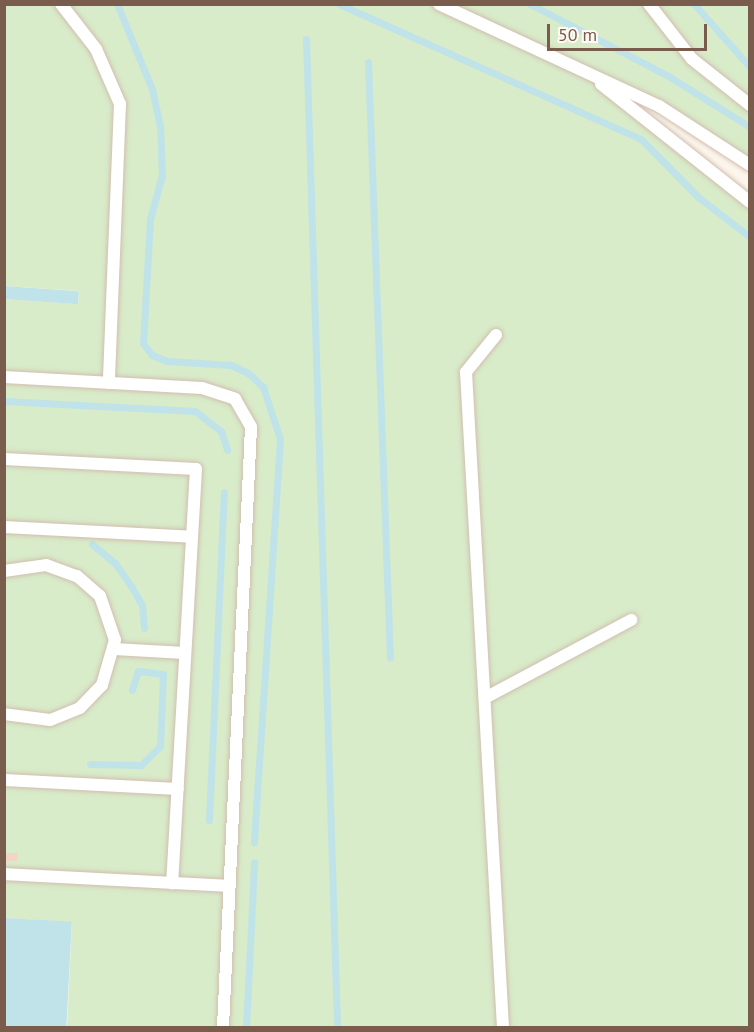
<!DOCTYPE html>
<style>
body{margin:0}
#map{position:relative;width:754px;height:1032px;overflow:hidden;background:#fdf6ec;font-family:"PT Sans",sans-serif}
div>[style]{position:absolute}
.green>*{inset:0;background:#d8ecc9}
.water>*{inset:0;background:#bfe3e8;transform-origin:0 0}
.stream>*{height:7px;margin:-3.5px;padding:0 3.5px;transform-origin:3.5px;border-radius:3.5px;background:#bfe3e8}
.building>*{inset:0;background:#f3d5c3;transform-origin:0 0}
.roads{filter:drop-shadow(0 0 2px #d1beb0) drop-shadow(0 0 2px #d1beb0)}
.service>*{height:12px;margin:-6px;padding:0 6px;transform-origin:6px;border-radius:6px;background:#fff}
span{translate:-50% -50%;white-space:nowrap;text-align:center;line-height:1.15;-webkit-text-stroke:4.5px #fffaf3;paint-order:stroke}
.frame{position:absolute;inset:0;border:6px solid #7a5c4d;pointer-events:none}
.scale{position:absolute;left:547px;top:24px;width:160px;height:27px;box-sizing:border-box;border:3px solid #7a5c4d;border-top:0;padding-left:8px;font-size:18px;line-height:21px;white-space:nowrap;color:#7a5c4d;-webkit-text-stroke:4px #fffaf3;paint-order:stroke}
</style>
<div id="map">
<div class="green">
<i style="clip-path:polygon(5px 5px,749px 5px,749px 165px,578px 66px,749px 202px,749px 1027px,67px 1027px,72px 922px,5px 918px,5px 861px,17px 861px,17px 854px,5px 853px,5px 299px,78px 304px,79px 291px,5px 286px)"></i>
</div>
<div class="water">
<i style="left:5px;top:286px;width:74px;height:13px;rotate:4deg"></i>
<i style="left:5px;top:918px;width:67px;height:109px;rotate:3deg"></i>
</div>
<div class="stream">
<i style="left:117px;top:4px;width:92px;rotate:67.6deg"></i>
<i style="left:152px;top:89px;width:38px;rotate:78deg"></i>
<i style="left:160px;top:126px;width:49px;rotate:87.7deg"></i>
<i style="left:162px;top:175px;width:46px;rotate:105.3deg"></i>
<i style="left:150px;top:219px;width:124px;rotate:93.2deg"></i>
<i style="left:143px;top:343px;width:15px;rotate:53deg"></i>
<i style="left:152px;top:355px;width:16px;rotate:22deg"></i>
<i style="left:167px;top:361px;width:64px;rotate:3.6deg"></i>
<i style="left:231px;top:365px;width:19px;rotate:25deg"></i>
<i style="left:248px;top:373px;width:21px;rotate:43deg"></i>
<i style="left:263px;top:387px;width:55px;rotate:71.9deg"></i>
<i style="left:280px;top:439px;width:404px;rotate:93.7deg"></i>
<i style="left:339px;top:4px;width:331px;rotate:24.1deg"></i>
<i style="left:641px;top:139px;width:81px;rotate:45.5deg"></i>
<i style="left:698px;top:197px;width:66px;rotate:37.6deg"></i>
<i style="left:530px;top:4px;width:158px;rotate:27.5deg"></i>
<i style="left:670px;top:77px;width:94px;rotate:32deg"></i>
<i style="left:694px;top:4px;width:84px;rotate:48.4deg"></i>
<i style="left:306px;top:39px;width:989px;rotate:88.2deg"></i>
<i style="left:368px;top:62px;width:596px;rotate:87.89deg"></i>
<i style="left:4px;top:401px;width:191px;rotate:3deg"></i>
<i style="left:195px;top:411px;width:33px;rotate:38deg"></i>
<i style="left:221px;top:431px;width:20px;rotate:72deg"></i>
<i style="left:92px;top:544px;width:30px;rotate:40deg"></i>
<i style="left:115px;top:563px;width:28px;rotate:55deg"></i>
<i style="left:131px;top:586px;width:22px;rotate:60deg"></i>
<i style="left:142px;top:605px;width:23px;rotate:85deg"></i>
<i style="left:90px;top:764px;width:51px;rotate:1.1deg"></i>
<i style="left:141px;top:765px;width:27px;rotate:-45deg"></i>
<i style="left:160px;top:746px;width:72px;rotate:-87.6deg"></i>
<i style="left:163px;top:674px;width:25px;rotate:-173deg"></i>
<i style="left:138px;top:671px;width:20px;rotate:108deg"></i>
<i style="left:209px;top:820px;width:328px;rotate:-87.4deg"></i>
<i style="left:246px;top:1028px;width:166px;rotate:-87.2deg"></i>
</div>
<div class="building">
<i style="left:4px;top:853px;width:13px;height:8px"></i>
</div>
<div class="roads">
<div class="service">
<i style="left:61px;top:4px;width:57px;rotate:52.1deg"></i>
<i style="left:96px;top:49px;width:60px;rotate:66.4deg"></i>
<i style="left:120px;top:104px;width:279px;rotate:92.3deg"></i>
<i style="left:439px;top:4px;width:242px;rotate:24.9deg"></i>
<i style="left:659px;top:106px;width:108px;rotate:33deg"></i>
<i style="left:649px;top:4px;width:70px;rotate:52deg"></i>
<i style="left:692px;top:59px;width:74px;rotate:38.4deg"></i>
<i style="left:601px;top:84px;width:190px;rotate:38.4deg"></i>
<i style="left:496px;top:335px;width:48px;rotate:129deg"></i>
<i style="left:466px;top:372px;width:657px;rotate:86.77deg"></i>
<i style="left:4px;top:377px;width:198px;rotate:3.2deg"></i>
<i style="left:202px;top:388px;width:35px;rotate:18deg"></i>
<i style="left:235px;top:399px;width:32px;rotate:60deg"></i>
<i style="left:251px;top:427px;width:602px;rotate:92.67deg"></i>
<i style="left:4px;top:459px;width:192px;rotate:3deg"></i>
<i style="left:196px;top:469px;width:415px;rotate:93.3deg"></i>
<i style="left:4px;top:527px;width:188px;rotate:3deg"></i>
<i style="left:4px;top:571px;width:42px;rotate:-8.1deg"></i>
<i style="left:46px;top:565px;width:33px;rotate:20deg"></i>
<i style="left:77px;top:576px;width:30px;rotate:41deg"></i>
<i style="left:100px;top:596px;width:46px;rotate:71.2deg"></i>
<i style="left:115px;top:640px;width:47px;rotate:106.1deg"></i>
<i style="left:102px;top:685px;width:32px;rotate:134deg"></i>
<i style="left:80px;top:708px;width:32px;rotate:158deg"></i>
<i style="left:50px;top:720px;width:46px;rotate:-172.6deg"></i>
<i style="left:114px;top:649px;width:71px;rotate:3.2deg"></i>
<i style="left:485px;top:698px;width:166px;rotate:-28.1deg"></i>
<i style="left:4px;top:780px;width:174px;rotate:3deg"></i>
<i style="left:4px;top:874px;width:226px;rotate:3deg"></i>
</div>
</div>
<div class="frame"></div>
<div class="scale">50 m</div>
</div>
